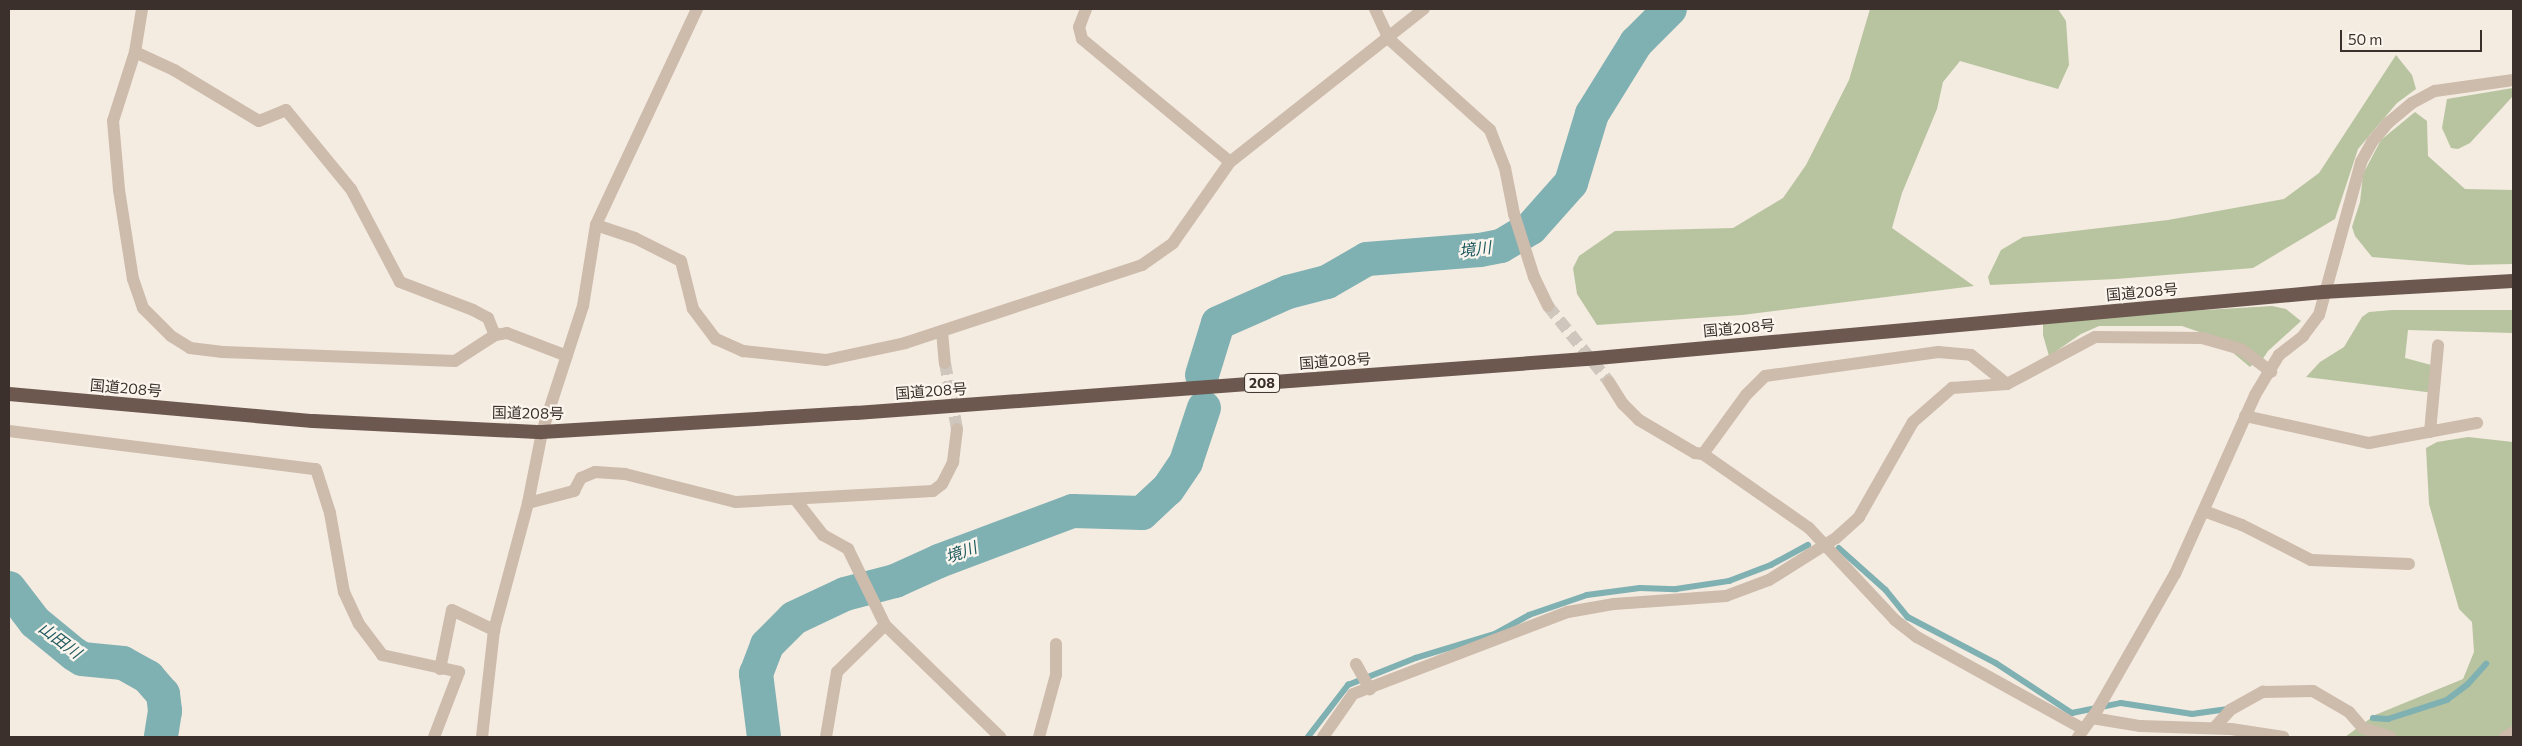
<!DOCTYPE html>
<meta charset="utf-8">
<style>
body{margin:0}
#map{position:relative;width:2522px;height:746px;overflow:hidden;background:#f4ebe1;font-family:Commissioner,"Noto Sans JP",sans-serif}
div>[style]{position:absolute}
.green>*{inset:0;background:#b8c4a0}
.stream>*{height:5.5px;margin:-2.75px;padding:0 2.75px;transform-origin:2.75px;border-radius:2.75px;background:#7fb0b2}
.river>*{height:34px;margin:-17px;padding:0 17px;transform-origin:17px;border-radius:17px;background:#7fb0b2}
.minor-tunnel>*{height:12px;margin-top:-6px;transform-origin:0;background:repeating-linear-gradient(90deg,#cfc6bd 0 12px,transparent 0 18px)}
.minor>*{height:12px;margin:-6px;padding:0 6px;transform-origin:6px;border-radius:6px;background:#cdbbac}
.tertiary>*{height:12px;margin:-6px;padding:0 6px;transform-origin:6px;border-radius:6px;background:#cdbbac}
.trunk>*{height:14px;margin:-7px;padding:0 7px;transform-origin:7px;border-radius:7px;background:#6c584f}
span{translate:-50% -50%;white-space:nowrap;text-align:center;line-height:1.15;-webkit-text-stroke:4.5px #fbf5ee;paint-order:stroke}
.shield-label span{padding:1px 4px;background:#fbf5ee;border:1px solid;border-radius:4px;-webkit-text-stroke-width:0}
.shield-label{font-size:14px;color:#3b302b;font-weight:700}
.street-label{font-size:15px;color:#3b302b}
.water-label{font-size:16px;color:#1f5a5e;font-style:italic}
.frame{position:absolute;inset:0;border:10px solid #3b302b;pointer-events:none}
.scale{position:absolute;left:2340px;top:30px;width:142px;height:22px;box-sizing:border-box;border:2px solid #3b302b;border-top:0;padding-left:6px;font-size:15px;line-height:18px;white-space:nowrap;color:#3b302b;-webkit-text-stroke:4px #fbf5ee;paint-order:stroke}
</style>
<div id="map">
<div class="green">
<i style="clip-path:polygon(1870px 9px,2058px 9px,2066px 21px,2069px 65px,2058px 89px,1960px 61px,1943px 82px,1937px 109px,1902px 193px,1892px 228px,1974px 286px,1742px 315px,1597px 325px,1577px 294px,1573px 268px,1579px 256px,1615px 231px,1733px 228px,1783px 198px,1806px 165px,1849px 80px)"></i>
<i style="clip-path:polygon(2396px 55px,2412px 75px,2416px 89px,2397px 103px,2358px 149px,2335px 219px,2253px 268px,2116px 279px,1990px 285px,1988px 277px,2001px 250px,2023px 237px,2168px 220px,2284px 199px,2319px 173px)"></i>
<i style="clip-path:polygon(2513px 88px,2513px 96px,2470px 143px,2458px 149px,2451px 148px,2442px 128px,2447px 99px)"></i>
<i style="clip-path:polygon(2415px 112px,2427px 121px,2428px 156px,2465px 189px,2513px 190px,2513px 264px,2469px 265px,2372px 257px,2355px 236px,2352px 227px,2360px 202px,2363px 174px,2381px 140px)"></i>
<i style="clip-path:polygon(2272px 306px,2286px 309px,2301px 321px,2268px 351px,2258px 366px,2254px 363px,2250px 367px,2214px 337px,2182px 326px,2099px 326px,2081px 334px,2049px 356px,2043px 335px,2043px 323px,2053px 319px)"></i>
<i style="clip-path:polygon(2392px 310px,2513px 310px,2513px 333px,2408px 330px,2405px 358px,2435px 366px,2434px 393px,2306px 377px,2320px 362px,2344px 347px,2362px 317px,2369px 312px)"></i>
<i style="clip-path:polygon(2468px 437px,2513px 442px,2513px 737px,2345px 737px,2375px 715px,2463px 679px,2474px 652px,2472px 622px,2459px 609px,2429px 504px,2426px 448px,2437px 442px)"></i>
</div>
<div class="stream">
<i style="left:1839px;top:548px;width:63px;rotate:41.8deg"></i>
<i style="left:1886px;top:590px;width:35px;rotate:51deg"></i>
<i style="left:1908px;top:617px;width:99px;rotate:27.6deg"></i>
<i style="left:1996px;top:663px;width:91px;rotate:33.3deg"></i>
<i style="left:2072px;top:713px;width:50px;rotate:-11.5deg"></i>
<i style="left:2121px;top:703px;width:72px;rotate:8.8deg"></i>
<i style="left:2192px;top:714px;width:36px;rotate:-8deg"></i>
<i style="left:2373px;top:718px;width:15px;rotate:4deg"></i>
<i style="left:2388px;top:719px;width:62px;rotate:-17.9deg"></i>
<i style="left:2447px;top:700px;width:26px;rotate:-37deg"></i>
<i style="left:2468px;top:684px;width:27px;rotate:-48deg"></i>
<i style="left:1308px;top:737px;width:66px;rotate:-52.4deg"></i>
<i style="left:1348px;top:685px;width:73px;rotate:-21.7deg"></i>
<i style="left:1416px;top:658px;width:83px;rotate:-16.9deg"></i>
<i style="left:1495px;top:634px;width:39px;rotate:-29deg"></i>
<i style="left:1529px;top:615px;width:61px;rotate:-19deg"></i>
<i style="left:1587px;top:595px;width:53px;rotate:-7.5deg"></i>
<i style="left:1640px;top:588px;width:36px;rotate:2deg"></i>
<i style="left:1676px;top:589px;width:54px;rotate:-8.6deg"></i>
<i style="left:1729px;top:581px;width:45px;rotate:-20.9deg"></i>
<i style="left:1771px;top:565px;width:42px;rotate:-28.4deg"></i>
</div>
<div class="river">
<i style="left:1202px;top:375px;width:54px;rotate:-72.9deg"></i>
<i style="left:1218px;top:323px;width:77px;rotate:-23.9deg"></i>
<i style="left:1288px;top:292px;width:40px;rotate:-14.4deg"></i>
<i style="left:1327px;top:282px;width:46px;rotate:-29.9deg"></i>
<i style="left:1367px;top:259px;width:113px;rotate:-4.6deg"></i>
<i style="left:1480px;top:250px;width:21px;rotate:-11deg"></i>
<i style="left:1501px;top:246px;width:35px;rotate:-31deg"></i>
<i style="left:1531px;top:228px;width:60px;rotate:-48.4deg"></i>
<i style="left:1571px;top:183px;width:72px;rotate:-73.1deg"></i>
<i style="left:1592px;top:114px;width:84px;rotate:-58.2deg"></i>
<i style="left:1636px;top:43px;width:48px;rotate:-45deg"></i>
<i style="left:9px;top:588px;width:43px;rotate:52.6deg"></i>
<i style="left:35px;top:622px;width:50px;rotate:39.4deg"></i>
<i style="left:74px;top:654px;width:9px;rotate:32deg"></i>
<i style="left:82px;top:659px;width:41px;rotate:5.6deg"></i>
<i style="left:123px;top:663px;width:29px;rotate:29deg"></i>
<i style="left:148px;top:677px;width:23px;rotate:49deg"></i>
<i style="left:163px;top:694px;width:17px;rotate:83deg"></i>
<i style="left:165px;top:711px;width:26px;rotate:99deg"></i>
<i style="left:764px;top:737px;width:64px;rotate:-97.2deg"></i>
<i style="left:756px;top:674px;width:31px;rotate:-69deg"></i>
<i style="left:767px;top:645px;width:38px;rotate:-45deg"></i>
<i style="left:794px;top:618px;width:56px;rotate:-25.2deg"></i>
<i style="left:845px;top:594px;width:52px;rotate:-14.6deg"></i>
<i style="left:895px;top:581px;width:48px;rotate:-24.4deg"></i>
<i style="left:939px;top:561px;width:143px;rotate:-20.5deg"></i>
<i style="left:1073px;top:511px;width:69px;rotate:1.7deg"></i>
<i style="left:1142px;top:513px;width:35px;rotate:-43deg"></i>
<i style="left:1168px;top:489px;width:32px;rotate:-56deg"></i>
<i style="left:1186px;top:462px;width:57px;rotate:-71.6deg"></i>
</div>
<div class="minor-tunnel">
<i style="left:1548px;top:306px;width:97px;rotate:51.2deg"></i>
<i style="left:945px;top:363px;width:67px;rotate:79.7deg"></i>
</div>
<div class="minor">
<i style="left:142px;top:9px;width:44px;rotate:99.2deg"></i>
<i style="left:135px;top:52px;width:72px;rotate:107.7deg"></i>
<i style="left:113px;top:121px;width:69px;rotate:85deg"></i>
<i style="left:119px;top:190px;width:90px;rotate:81.1deg"></i>
<i style="left:133px;top:279px;width:31px;rotate:71deg"></i>
<i style="left:143px;top:308px;width:40px;rotate:45deg"></i>
<i style="left:171px;top:336px;width:22px;rotate:32deg"></i>
<i style="left:190px;top:348px;width:33px;rotate:7deg"></i>
<i style="left:223px;top:352px;width:232px;rotate:2.2deg"></i>
<i style="left:455px;top:361px;width:48px;rotate:-33deg"></i>
<i style="left:495px;top:335px;width:12px;rotate:-9deg"></i>
<i style="left:507px;top:333px;width:64px;rotate:21deg"></i>
<i style="left:697px;top:9px;width:238px;rotate:115.1deg"></i>
<i style="left:596px;top:225px;width:41px;rotate:18.4deg"></i>
<i style="left:635px;top:238px;width:51px;rotate:26.6deg"></i>
<i style="left:681px;top:261px;width:49px;rotate:76deg"></i>
<i style="left:693px;top:309px;width:38px;rotate:53deg"></i>
<i style="left:716px;top:339px;width:30px;rotate:24deg"></i>
<i style="left:743px;top:351px;width:83px;rotate:6.2deg"></i>
<i style="left:826px;top:360px;width:81px;rotate:-12.1deg"></i>
<i style="left:905px;top:343px;width:250px;rotate:-18.2deg"></i>
<i style="left:1142px;top:265px;width:38px;rotate:-35deg"></i>
<i style="left:1173px;top:243px;width:99px;rotate:-54.9deg"></i>
<i style="left:1230px;top:162px;width:247px;rotate:-38.3deg"></i>
<i style="left:1086px;top:9px;width:19px;rotate:111deg"></i>
<i style="left:1079px;top:27px;width:12px;rotate:76deg"></i>
<i style="left:1082px;top:39px;width:192px;rotate:39.7deg"></i>
<i style="left:1375px;top:9px;width:33px;rotate:65deg"></i>
<i style="left:1389px;top:39px;width:136px;rotate:42deg"></i>
<i style="left:1490px;top:130px;width:41px;rotate:68.5deg"></i>
<i style="left:1505px;top:168px;width:47px;rotate:78.9deg"></i>
<i style="left:1514px;top:214px;width:66px;rotate:72.4deg"></i>
<i style="left:1534px;top:277px;width:32px;rotate:64deg"></i>
<i style="left:135px;top:52px;width:43px;rotate:24.8deg"></i>
<i style="left:174px;top:70px;width:99px;rotate:31deg"></i>
<i style="left:259px;top:121px;width:29px;rotate:-22deg"></i>
<i style="left:286px;top:110px;width:102px;rotate:50.6deg"></i>
<i style="left:351px;top:189px;width:105px;rotate:62.2deg"></i>
<i style="left:400px;top:282px;width:78px;rotate:21deg"></i>
<i style="left:473px;top:310px;width:17px;rotate:28deg"></i>
<i style="left:488px;top:318px;width:18px;rotate:68deg"></i>
<i style="left:942px;top:331px;width:32px;rotate:85deg"></i>
<i style="left:1609px;top:382px;width:26px;rotate:58deg"></i>
<i style="left:1623px;top:404px;width:23px;rotate:45deg"></i>
<i style="left:1639px;top:420px;width:65px;rotate:30.5deg"></i>
<i style="left:1695px;top:453px;width:8px;rotate:7deg"></i>
<i style="left:1703px;top:454px;width:129px;rotate:34.9deg"></i>
<i style="left:1809px;top:528px;width:126px;rotate:46.9deg"></i>
<i style="left:1895px;top:620px;width:28px;rotate:38deg"></i>
<i style="left:1917px;top:637px;width:190px;rotate:29deg"></i>
<i style="left:2245px;top:416px;width:127px;rotate:12.3deg"></i>
<i style="left:2369px;top:443px;width:110px;rotate:-10.5deg"></i>
<i style="left:9px;top:431px;width:309px;rotate:7.1deg"></i>
<i style="left:316px;top:469px;width:46px;rotate:72.3deg"></i>
<i style="left:330px;top:513px;width:80px;rotate:80deg"></i>
<i style="left:344px;top:592px;width:35px;rotate:65deg"></i>
<i style="left:359px;top:624px;width:39px;rotate:53deg"></i>
<i style="left:382px;top:655px;width:79px;rotate:12.4deg"></i>
<i style="left:459px;top:672px;width:70px;rotate:111deg"></i>
<i style="left:2430px;top:432px;width:87px;rotate:-84.7deg"></i>
<i style="left:1703px;top:454px;width:73px;rotate:-53.9deg"></i>
<i style="left:1746px;top:395px;width:27px;rotate:-45deg"></i>
<i style="left:1765px;top:376px;width:175px;rotate:-7.9deg"></i>
<i style="left:1938px;top:352px;width:33px;rotate:5deg"></i>
<i style="left:1971px;top:355px;width:46px;rotate:38.9deg"></i>
<i style="left:795px;top:499px;width:46px;rotate:52.1deg"></i>
<i style="left:823px;top:535px;width:29px;rotate:29deg"></i>
<i style="left:848px;top:549px;width:85px;rotate:64deg"></i>
<i style="left:885px;top:625px;width:161px;rotate:44.2deg"></i>
<i style="left:528px;top:503px;width:48px;rotate:-14.6deg"></i>
<i style="left:574px;top:491px;width:15px;rotate:-62deg"></i>
<i style="left:581px;top:478px;width:15px;rotate:-23deg"></i>
<i style="left:595px;top:472px;width:30px;rotate:4deg"></i>
<i style="left:625px;top:474px;width:114px;rotate:14.2deg"></i>
<i style="left:736px;top:502px;width:197px;rotate:-3.2deg"></i>
<i style="left:933px;top:491px;width:11px;rotate:-38deg"></i>
<i style="left:942px;top:484px;width:25px;rotate:-63deg"></i>
<i style="left:953px;top:462px;width:33px;rotate:-83deg"></i>
<i style="left:2204px;top:511px;width:40px;rotate:20.2deg"></i>
<i style="left:2242px;top:525px;width:77px;rotate:26.9deg"></i>
<i style="left:2311px;top:560px;width:98px;rotate:2.3deg"></i>
<i style="left:1356px;top:664px;width:29px;rotate:61deg"></i>
<i style="left:440px;top:669px;width:60px;rotate:-78.5deg"></i>
<i style="left:452px;top:610px;width:47px;rotate:25.5deg"></i>
<i style="left:2092px;top:718px;width:49px;rotate:9.5deg"></i>
<i style="left:2140px;top:726px;width:91px;rotate:1.9deg"></i>
<i style="left:2231px;top:729px;width:53px;rotate:8.7deg"></i>
<i style="left:2214px;top:728px;width:24px;rotate:-48deg"></i>
<i style="left:2230px;top:710px;width:38px;rotate:-29deg"></i>
<i style="left:2263px;top:692px;width:50px;rotate:-1.1deg"></i>
<i style="left:2313px;top:691px;width:42px;rotate:30.3deg"></i>
<i style="left:2349px;top:712px;width:21px;rotate:49deg"></i>
<i style="left:2363px;top:728px;width:29px;rotate:18deg"></i>
<i style="left:826px;top:737px;width:66px;rotate:-80.4deg"></i>
<i style="left:837px;top:672px;width:67px;rotate:-44.4deg"></i>
<i style="left:1039px;top:737px;width:64px;rotate:-74.7deg"></i>
<i style="left:1056px;top:675px;width:31px;rotate:-90deg"></i>
<i style="left:1323px;top:737px;width:52px;rotate:-55.1deg"></i>
<i style="left:1353px;top:694px;width:230px;rotate:-20.9deg"></i>
<i style="left:1568px;top:612px;width:47px;rotate:-9.9deg"></i>
<i style="left:1614px;top:604px;width:112px;rotate:-4.1deg"></i>
<i style="left:1726px;top:596px;width:46px;rotate:-20.4deg"></i>
<i style="left:1769px;top:580px;width:79px;rotate:-32.1deg"></i>
<i style="left:1836px;top:538px;width:31px;rotate:-42deg"></i>
<i style="left:1859px;top:517px;width:109px;rotate:-60.4deg"></i>
<i style="left:1913px;top:422px;width:52px;rotate:-41.1deg"></i>
<i style="left:1952px;top:388px;width:55px;rotate:-4.2deg"></i>
<i style="left:2007px;top:384px;width:100px;rotate:-28.1deg"></i>
<i style="left:2095px;top:337px;width:107px;rotate:0.5deg"></i>
<i style="left:2202px;top:338px;width:41px;rotate:15.8deg"></i>
<i style="left:2241px;top:349px;width:38px;rotate:37deg"></i>
<i style="left:2078px;top:737px;width:29px;rotate:-54deg"></i>
<i style="left:2095px;top:714px;width:161px;rotate:-60.3deg"></i>
<i style="left:2175px;top:574px;width:196px;rotate:-65.9deg"></i>
<i style="left:2255px;top:395px;width:47px;rotate:-59deg"></i>
<i style="left:2279px;top:355px;width:31px;rotate:-38deg"></i>
<i style="left:2303px;top:336px;width:26px;rotate:-53deg"></i>
<i style="left:2319px;top:315px;width:159px;rotate:-74.6deg"></i>
<i style="left:2361px;top:162px;width:23px;rotate:-61deg"></i>
<i style="left:2372px;top:142px;width:25px;rotate:-50deg"></i>
<i style="left:2388px;top:123px;width:31px;rotate:-40deg"></i>
<i style="left:2412px;top:103px;width:26px;rotate:-28deg"></i>
<i style="left:2435px;top:91px;width:79px;rotate:-8deg"></i>
<i style="left:2505px;top:737px;width:9px;rotate:-32deg"></i>
</div>
<div class="tertiary">
<i style="left:482px;top:737px;width:108px;rotate:-83.6deg"></i>
<i style="left:494px;top:630px;width:131px;rotate:-75deg"></i>
<i style="left:528px;top:503px;width:72px;rotate:-78.8deg"></i>
<i style="left:542px;top:432px;width:133px;rotate:-72deg"></i>
<i style="left:583px;top:306px;width:82px;rotate:-80.9deg"></i>
</div>
<div class="trunk">
<i style="left:9px;top:394px;width:305px;rotate:5.1deg"></i>
<i style="left:313px;top:421px;width:229px;rotate:2.8deg"></i>
<i style="left:542px;top:432px;width:315px;rotate:-3.5deg"></i>
<i style="left:856px;top:413px;width:732px;rotate:-4.23deg"></i>
<i style="left:1586px;top:359px;width:740px;rotate:-5.19deg"></i>
<i style="left:2323px;top:292px;width:190px;rotate:-3.3deg"></i>
</div>
<div class="shield-label">
<span style="left:1262px;top:383px">208</span>
</div>
<div class="street-label">
<span style="left:2142px;top:292px;rotate:-5deg">国道208号</span>
<span style="left:1739px;top:328px;rotate:-5deg">国道208号</span>
<span style="left:1335px;top:361px;rotate:-4deg">国道208号</span>
<span style="left:126px;top:388px;rotate:5deg">国道208号</span>
<span style="left:931px;top:391px;rotate:-4deg">国道208号</span>
<span style="left:528px;top:413px;rotate:1deg">国道208号</span>
</div>
<div class="water-label">
<span style="left:1475px;top:249px;rotate:-7deg">境川</span>
<span style="left:961px;top:552px;rotate:-20deg">境川</span>
<span style="left:60px;top:640px;rotate:37deg">山田川</span>
</div>
<div class="frame"></div>
<div class="scale">50 m</div>
</div>
